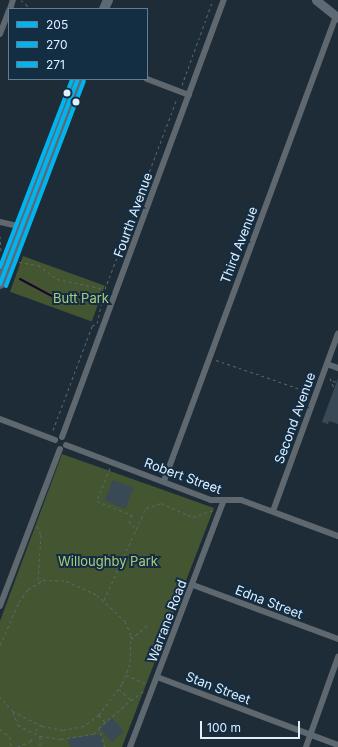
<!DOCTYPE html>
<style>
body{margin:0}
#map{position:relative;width:338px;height:747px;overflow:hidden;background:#1e2c38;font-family:Inter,sans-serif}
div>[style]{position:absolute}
.green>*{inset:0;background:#445531;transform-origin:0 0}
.stream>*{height:2px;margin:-1px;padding:0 1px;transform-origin:1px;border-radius:1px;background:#19052b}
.building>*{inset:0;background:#3a4956;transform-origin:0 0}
.path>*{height:1px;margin-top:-0.5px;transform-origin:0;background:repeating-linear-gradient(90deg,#5b646c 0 3px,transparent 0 6px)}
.minor>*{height:6px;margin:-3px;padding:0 3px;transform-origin:3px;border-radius:3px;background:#5f686f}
.secondary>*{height:9px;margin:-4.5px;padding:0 4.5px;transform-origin:4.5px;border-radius:4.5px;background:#606a74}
.primary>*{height:10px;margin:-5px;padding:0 5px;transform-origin:5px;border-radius:5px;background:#5e6874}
.bus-1>*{height:4px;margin:-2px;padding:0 2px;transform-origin:2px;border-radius:2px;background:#00b5ef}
.bus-2>*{height:4px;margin:-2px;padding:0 2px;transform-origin:2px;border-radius:2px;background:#00b5ef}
.bus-3>*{height:4px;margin:-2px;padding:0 2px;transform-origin:2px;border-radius:2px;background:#00b5ef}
.dots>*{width:11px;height:11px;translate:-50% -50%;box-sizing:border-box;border:2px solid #132d43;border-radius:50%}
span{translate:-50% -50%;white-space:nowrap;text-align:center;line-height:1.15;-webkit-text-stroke:4px #132d43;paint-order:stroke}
.street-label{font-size:13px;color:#dfeffe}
.park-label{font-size:13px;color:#adcd7b}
.legend{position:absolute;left:8px;top:8px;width:140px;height:72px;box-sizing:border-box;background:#132d43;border:1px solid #657b8e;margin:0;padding:5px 7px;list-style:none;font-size:12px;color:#dfeffe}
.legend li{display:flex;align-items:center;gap:8px;height:20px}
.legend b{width:20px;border:1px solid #657b8e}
.scale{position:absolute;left:200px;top:721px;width:100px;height:18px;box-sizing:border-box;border:2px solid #dfeffe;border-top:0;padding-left:5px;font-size:12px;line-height:14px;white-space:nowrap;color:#dfeffe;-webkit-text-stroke:3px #132d43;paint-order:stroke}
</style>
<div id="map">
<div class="green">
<i style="left:23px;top:256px;width:87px;height:38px;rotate:20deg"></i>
<i style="clip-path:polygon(62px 454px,214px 508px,122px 747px,0 747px,0 621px)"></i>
</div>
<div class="stream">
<i style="left:20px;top:279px;width:49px;rotate:28.1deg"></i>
<i style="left:63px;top:302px;width:14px;rotate:-25deg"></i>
<i style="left:76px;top:296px;width:23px;rotate:20deg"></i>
</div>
<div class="building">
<i style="clip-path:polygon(338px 378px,338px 424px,329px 421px,328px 424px,322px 422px)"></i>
<i style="left:113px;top:480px;width:22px;height:22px;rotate:22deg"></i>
<i style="left:112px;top:718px;width:18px;height:16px;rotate:49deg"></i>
<i style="clip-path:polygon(102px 734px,103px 747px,70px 747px,68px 739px)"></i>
</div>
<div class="path">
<i style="left:21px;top:0;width:13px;rotate:42deg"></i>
<i style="left:182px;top:85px;width:90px;rotate:-70deg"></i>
<i style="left:0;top:236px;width:15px;rotate:86deg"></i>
<i style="left:19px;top:262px;width:19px;rotate:9deg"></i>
<i style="left:38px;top:265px;width:24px;rotate:36deg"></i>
<i style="left:57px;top:279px;width:48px;rotate:12deg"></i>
<i style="left:216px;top:360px;width:95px;rotate:19deg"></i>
<i style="left:330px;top:378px;width:11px;rotate:68deg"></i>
<i style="left:333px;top:381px;width:5px;rotate:11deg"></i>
<i style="left:53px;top:430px;width:111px;rotate:-69.4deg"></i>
<i style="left:92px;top:326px;width:6px;rotate:-31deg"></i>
<i style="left:97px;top:323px;width:35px;rotate:-77deg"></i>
<i style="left:105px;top:289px;width:204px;rotate:-69.3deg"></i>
<i style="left:110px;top:468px;width:35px;rotate:112deg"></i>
<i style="left:97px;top:501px;width:38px;rotate:22deg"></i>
<i style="left:132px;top:515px;width:7px;rotate:117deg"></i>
<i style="left:129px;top:521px;width:8px;rotate:50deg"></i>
<i style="left:37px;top:526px;width:10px;rotate:66deg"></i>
<i style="left:41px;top:535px;width:45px;rotate:93.8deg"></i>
<i style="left:104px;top:600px;width:101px;rotate:-65.5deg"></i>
<i style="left:146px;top:508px;width:16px;rotate:-18deg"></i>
<i style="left:161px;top:503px;width:35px;rotate:24deg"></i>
<i style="left:193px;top:517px;width:21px;rotate:-19deg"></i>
<i style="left:131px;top:639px;width:23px;rotate:-40deg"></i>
<i style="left:0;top:645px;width:47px;rotate:-66.2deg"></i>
<i style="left:19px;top:602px;width:16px;rotate:-55deg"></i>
<i style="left:28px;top:589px;width:17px;rotate:-31deg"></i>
<i style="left:43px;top:580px;width:23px;rotate:2deg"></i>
<i style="left:66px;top:581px;width:34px;rotate:24deg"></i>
<i style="left:97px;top:595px;width:38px;rotate:43deg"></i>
<i style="left:125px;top:621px;width:15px;rotate:67deg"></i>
<i style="left:131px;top:635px;width:29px;rotate:92deg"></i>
<i style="left:130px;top:664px;width:22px;rotate:112deg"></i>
<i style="left:122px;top:684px;width:39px;rotate:127deg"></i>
<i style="left:99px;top:715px;width:19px;rotate:144deg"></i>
<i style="left:84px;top:726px;width:21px;rotate:169deg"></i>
<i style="left:63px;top:730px;width:21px;rotate:-169deg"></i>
<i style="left:42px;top:726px;width:33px;rotate:-153deg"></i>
<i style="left:13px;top:711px;width:19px;rotate:-133deg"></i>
<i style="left:126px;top:675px;width:23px;rotate:23deg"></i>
<i style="left:119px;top:689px;width:16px;rotate:43deg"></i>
<i style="left:131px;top:700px;width:16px;rotate:-35deg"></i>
<i style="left:13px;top:712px;width:14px;rotate:69deg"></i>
<i style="left:18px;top:725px;width:25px;rotate:27deg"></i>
<i style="left:40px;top:736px;width:11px;rotate:90deg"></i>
<i style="left:99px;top:715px;width:9px;rotate:49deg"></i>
<i style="left:0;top:729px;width:13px;rotate:39deg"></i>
<i style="left:10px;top:737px;width:10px;rotate:84deg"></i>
<i style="left:36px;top:731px;width:5px;rotate:-68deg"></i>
<i style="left:40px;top:736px;width:21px;rotate:8deg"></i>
<i style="left:61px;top:739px;width:33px;rotate:-9deg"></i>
<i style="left:94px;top:734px;width:6px;rotate:-51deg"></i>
<i style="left:17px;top:747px;width:15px;rotate:-23deg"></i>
<i style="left:31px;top:741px;width:6px;rotate:-72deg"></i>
<i style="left:105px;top:747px;width:20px;rotate:-108deg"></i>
<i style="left:99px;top:728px;width:43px;rotate:-41.2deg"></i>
</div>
<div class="minor">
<i style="left:10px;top:9px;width:9px;rotate:-72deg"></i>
<i style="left:0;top:34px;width:25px;rotate:-69deg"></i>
<i style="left:147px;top:79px;width:45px;rotate:20.9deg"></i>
<i style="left:0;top:222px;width:23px;rotate:13deg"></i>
<i style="left:327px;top:364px;width:12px;rotate:20deg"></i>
<i style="left:0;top:419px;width:59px;rotate:20.9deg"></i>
<i style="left:62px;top:437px;width:466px;rotate:-69.7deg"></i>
<i style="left:66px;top:445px;width:155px;rotate:20.8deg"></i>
<i style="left:211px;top:500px;width:30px"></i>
<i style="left:241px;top:500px;width:103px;rotate:20.4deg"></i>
<i style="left:164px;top:481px;width:495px;rotate:-69.7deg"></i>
<i style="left:273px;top:511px;width:189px;rotate:-69.9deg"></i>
<i style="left:193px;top:585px;width:155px;rotate:20.4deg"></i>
<i style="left:0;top:606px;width:168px;rotate:-69.1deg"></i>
<i style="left:157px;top:677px;width:193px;rotate:20.6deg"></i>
<i style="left:130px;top:747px;width:262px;rotate:-69.2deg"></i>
<i style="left:306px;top:747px;width:96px;rotate:-70.4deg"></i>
</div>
<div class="secondary">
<i style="left:316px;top:0;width:28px;rotate:39deg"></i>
</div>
<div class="primary">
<i style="left:104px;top:9px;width:10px;rotate:-66deg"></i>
<i style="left:0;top:284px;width:219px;rotate:-69.2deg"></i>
</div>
<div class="bus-1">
<i style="left:0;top:284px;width:219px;rotate:-69.2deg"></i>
</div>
<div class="bus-2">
<i style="left:6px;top:286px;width:219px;rotate:-69.2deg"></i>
</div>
<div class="bus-3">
<i style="left:0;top:267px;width:201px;rotate:-69deg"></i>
</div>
<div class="dots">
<i style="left:67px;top:93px;background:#dfeffe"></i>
<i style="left:76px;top:102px;background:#dfeffe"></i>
</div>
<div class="street-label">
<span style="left:133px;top:215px;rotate:-70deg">Fourth Avenue</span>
<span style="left:239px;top:245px;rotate:-69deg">Third Avenue</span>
<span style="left:295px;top:418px;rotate:-70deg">Second Avenue</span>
<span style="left:183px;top:476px;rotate:20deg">Robert Street</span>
<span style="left:269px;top:602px;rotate:21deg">Edna Street</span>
<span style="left:167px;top:621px;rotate:-69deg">Warrane Road</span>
<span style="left:218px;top:688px;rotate:21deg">Stan Street</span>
</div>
<div class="park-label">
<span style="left:81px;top:298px">Butt Park</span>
<span style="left:108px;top:561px">Willoughby Park</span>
</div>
<ul class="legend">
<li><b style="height:5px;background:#00b5ef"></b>205</li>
<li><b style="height:5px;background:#00b5ef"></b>270</li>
<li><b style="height:5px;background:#00b5ef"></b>271</li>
</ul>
<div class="scale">100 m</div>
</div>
